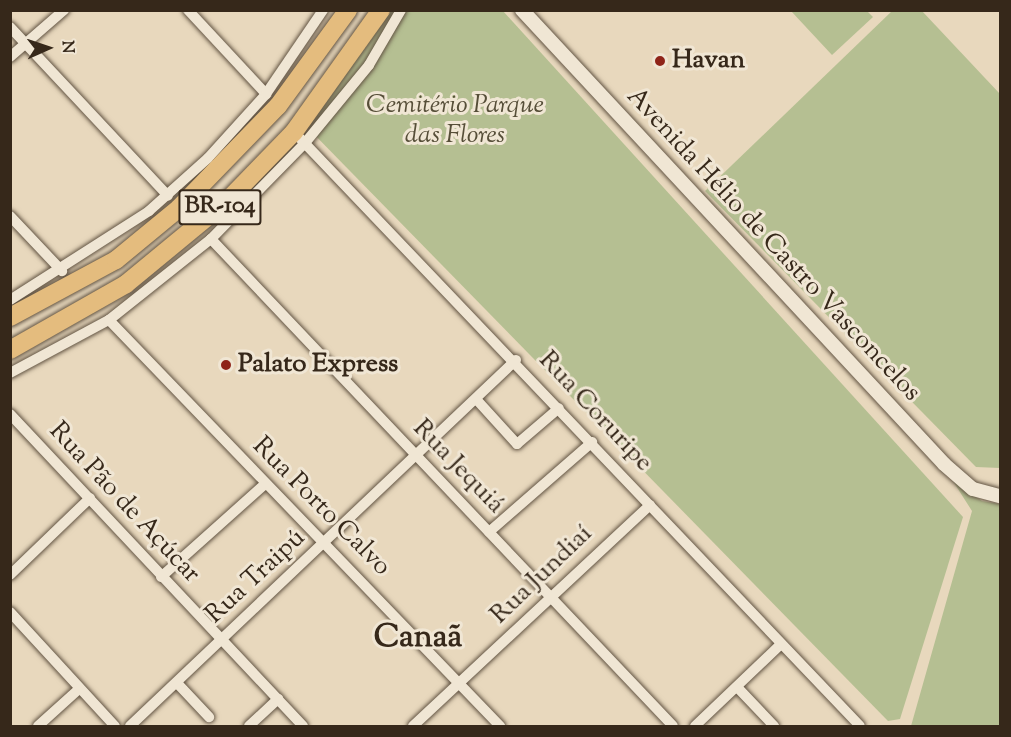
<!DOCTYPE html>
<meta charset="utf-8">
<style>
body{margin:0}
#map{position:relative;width:1011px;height:737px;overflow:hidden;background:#e8d8bd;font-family:"Sorts Mill Goudy",serif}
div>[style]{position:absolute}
.green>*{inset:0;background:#b5bf92}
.roads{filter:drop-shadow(0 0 2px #625443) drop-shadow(0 0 2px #625443)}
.minor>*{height:10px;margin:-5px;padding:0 5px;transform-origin:5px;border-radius:5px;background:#f0e6d4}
.tertiary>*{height:14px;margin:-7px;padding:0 7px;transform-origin:7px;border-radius:7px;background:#f0e6d4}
.trunk>*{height:18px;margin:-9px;padding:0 9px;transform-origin:9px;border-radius:9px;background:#e4bc7e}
.dots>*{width:16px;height:16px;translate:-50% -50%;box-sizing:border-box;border:3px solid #f0e6d4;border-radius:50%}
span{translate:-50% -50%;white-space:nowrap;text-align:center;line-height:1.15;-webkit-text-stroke:6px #f0e6d4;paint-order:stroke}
.shield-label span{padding:2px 4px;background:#f0e6d4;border:2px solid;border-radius:4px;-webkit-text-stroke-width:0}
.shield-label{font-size:24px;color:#36281a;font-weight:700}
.poi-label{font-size:26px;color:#36281a;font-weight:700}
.left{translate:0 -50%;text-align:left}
.park-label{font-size:26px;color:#564e38;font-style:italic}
.street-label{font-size:26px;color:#36281a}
.district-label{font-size:32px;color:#36281a;font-weight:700}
.frame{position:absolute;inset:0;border:12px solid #36281a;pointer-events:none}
.north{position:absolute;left:18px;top:18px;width:60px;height:60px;-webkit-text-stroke:4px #f0e6d4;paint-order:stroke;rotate:87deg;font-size:16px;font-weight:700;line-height:24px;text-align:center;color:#36281a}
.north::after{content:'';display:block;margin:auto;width:21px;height:27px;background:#36281a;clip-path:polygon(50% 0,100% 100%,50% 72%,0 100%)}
</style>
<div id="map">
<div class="green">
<i style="clip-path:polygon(387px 11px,503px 11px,963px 517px,900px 719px,888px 721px,304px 124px)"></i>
<i style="clip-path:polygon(791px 11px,867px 11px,873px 17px,832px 55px)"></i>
<i style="clip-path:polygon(892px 11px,922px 11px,1000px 94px,1000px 468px,976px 467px,705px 191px)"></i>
<i style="clip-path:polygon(951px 478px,982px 501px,1000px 504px,1000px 726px,911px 726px,972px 511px)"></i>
</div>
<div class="roads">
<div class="minor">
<i style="left:188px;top:10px;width:115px;rotate:47.1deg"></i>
<i style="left:10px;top:27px;width:231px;rotate:46.9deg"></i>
<i style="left:10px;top:57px;width:72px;rotate:-41deg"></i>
<i style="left:294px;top:132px;width:820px;rotate:46.38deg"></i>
<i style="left:10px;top:216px;width:76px;rotate:46.6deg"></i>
<i style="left:211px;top:239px;width:671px;rotate:46.51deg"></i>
<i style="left:10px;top:300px;width:165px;rotate:-32.6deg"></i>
<i style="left:149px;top:211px;width:79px;rotate:-41.9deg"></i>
<i style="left:208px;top:158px;width:86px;rotate:-47.8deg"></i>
<i style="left:266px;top:94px;width:102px;rotate:-55.8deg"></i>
<i style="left:109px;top:320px;width:564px;rotate:46.08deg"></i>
<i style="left:10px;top:373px;width:112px;rotate:-28.2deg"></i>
<i style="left:109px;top:320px;width:130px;rotate:-38.5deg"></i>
<i style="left:211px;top:239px;width:134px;rotate:-45.6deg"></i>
<i style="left:305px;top:143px;width:101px;rotate:-50.6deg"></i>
<i style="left:369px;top:65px;width:64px;rotate:-59.8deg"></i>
<i style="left:476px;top:399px;width:61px;rotate:47.7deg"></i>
<i style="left:517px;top:444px;width:55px;rotate:-40.6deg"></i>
<i style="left:10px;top:414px;width:428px;rotate:46.8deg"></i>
<i style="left:489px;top:532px;width:137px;rotate:-41.1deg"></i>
<i style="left:10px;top:575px;width:111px;rotate:-43.9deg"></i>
<i style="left:161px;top:577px;width:140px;rotate:-41.8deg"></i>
<i style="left:10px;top:612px;width:155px;rotate:47.4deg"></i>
<i style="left:177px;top:683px;width:47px;rotate:46.7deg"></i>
<i style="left:737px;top:687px;width:54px;rotate:46.5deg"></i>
<i style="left:38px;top:726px;width:55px;rotate:-42.1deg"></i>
<i style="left:130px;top:726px;width:532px;rotate:-43.48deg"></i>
<i style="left:249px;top:726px;width:40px;rotate:-43deg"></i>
<i style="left:413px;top:726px;width:324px;rotate:-43deg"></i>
<i style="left:695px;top:726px;width:119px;rotate:-43.6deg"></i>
</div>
<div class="tertiary">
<i style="left:522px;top:10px;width:620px;rotate:47.09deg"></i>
<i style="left:944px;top:464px;width:38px;rotate:41deg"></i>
<i style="left:973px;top:489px;width:28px;rotate:15deg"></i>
</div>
<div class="trunk">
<i style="left:10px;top:317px;width:120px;rotate:-28.3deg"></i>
<i style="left:116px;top:260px;width:82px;rotate:-39.5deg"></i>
<i style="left:179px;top:208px;width:142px;rotate:-45.9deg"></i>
<i style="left:278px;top:106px;width:119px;rotate:-53.9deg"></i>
<i style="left:10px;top:350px;width:133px;rotate:-29.6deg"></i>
<i style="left:126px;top:284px;width:134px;rotate:-39.5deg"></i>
<i style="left:229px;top:199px;width:93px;rotate:-45.9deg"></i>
<i style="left:294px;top:132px;width:150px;rotate:-54.5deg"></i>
</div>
</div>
<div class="dots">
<i style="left:660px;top:61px;background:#8f2418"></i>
<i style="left:226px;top:365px;background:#8f2418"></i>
</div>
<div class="shield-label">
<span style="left:220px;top:207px">BR-104</span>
</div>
<div class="poi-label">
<span class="left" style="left:672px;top:61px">Havan</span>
<span class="left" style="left:238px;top:365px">Palato Express</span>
</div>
<div class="park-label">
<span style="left:455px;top:121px">Cemitério Parque<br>das Flores</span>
</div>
<div class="street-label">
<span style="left:773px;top:245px;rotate:47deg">Avenida Hélio de Castro Vasconcelos</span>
<span style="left:595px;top:412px;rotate:47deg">Rua Coruripe</span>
<span style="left:458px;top:467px;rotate:46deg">Rua Jequiá</span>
<span style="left:124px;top:503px;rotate:47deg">Rua Pão de Açúcar</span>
<span style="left:321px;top:507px;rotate:45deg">Rua Porto Calvo</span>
<span style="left:542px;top:575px;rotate:-44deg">Rua Jundiaí</span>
<span style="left:256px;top:577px;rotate:-43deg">Rua Traipú</span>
</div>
<div class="district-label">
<span style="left:418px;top:638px">Canaã</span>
</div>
<div class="frame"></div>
<div class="north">N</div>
</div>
